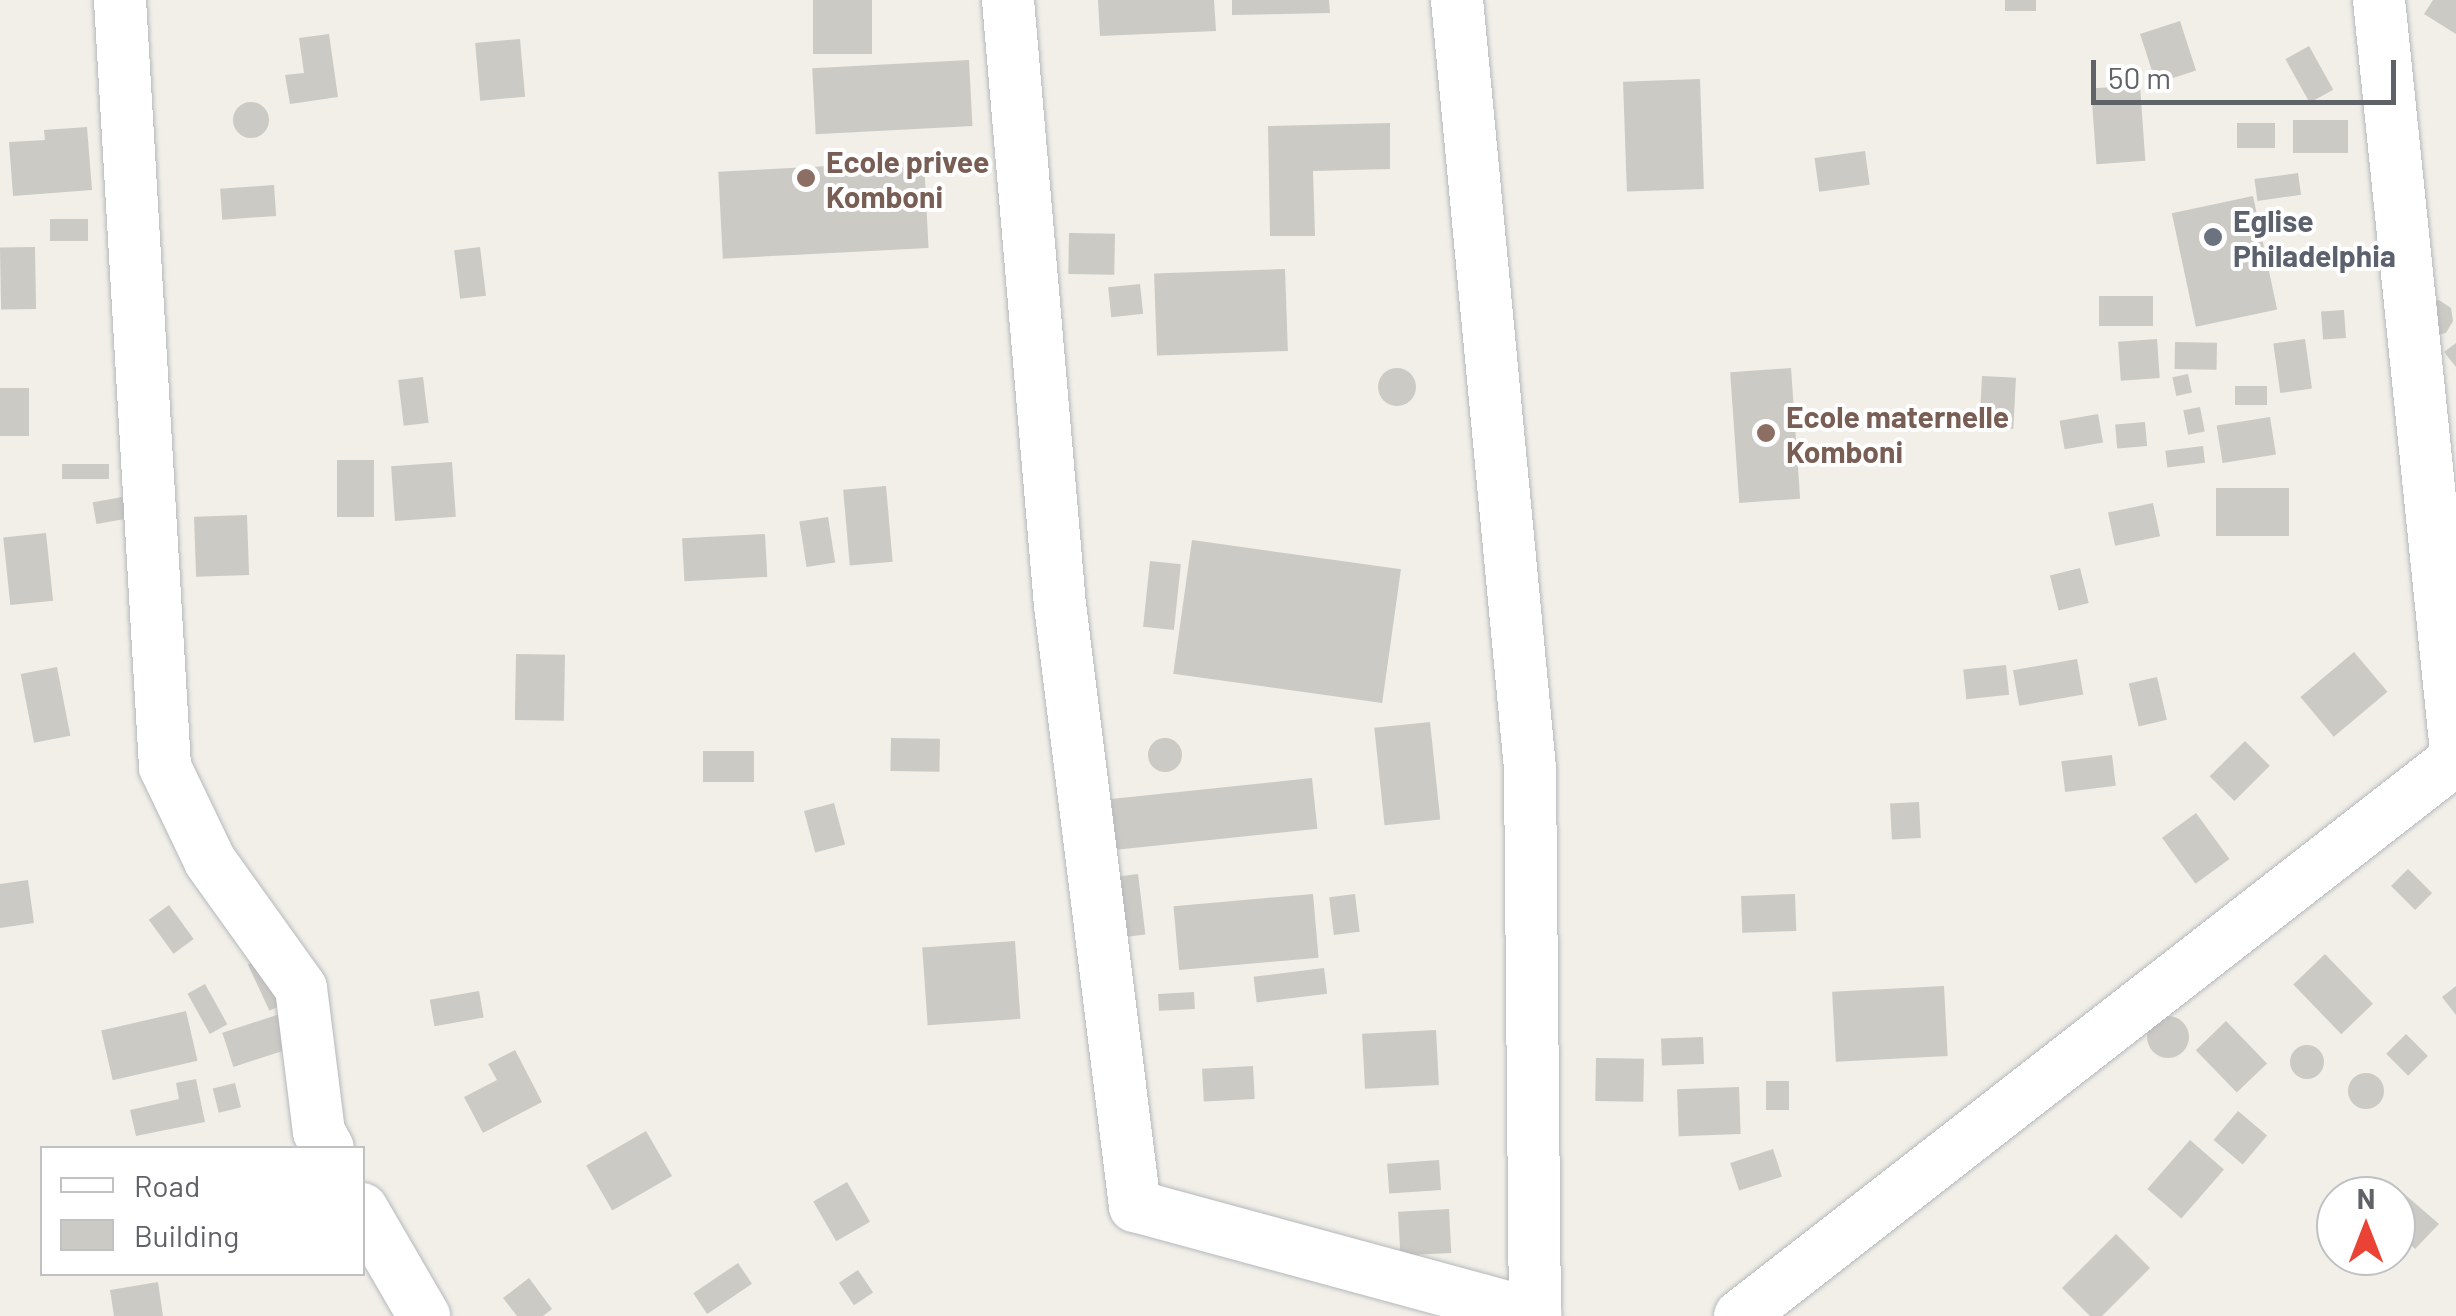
<!DOCTYPE html>
<style>
body{margin:0}
#map{position:relative;width:2456px;height:1316px;overflow:hidden;background:#f1efe8;font-family:Barlow,sans-serif}
div>[style]{position:absolute}
.building>*{inset:0;background:#cccac5;transform-origin:0 0}
.round{border-radius:50%}
.roads{filter:drop-shadow(0 0 2px #b5b8bc) drop-shadow(0 0 2px #b5b8bc)}
.minor>*{height:52px;margin:-26px;padding:0 26px;transform-origin:26px;border-radius:26px;background:#fff}
.dots>*{width:28px;height:28px;translate:-50% -50%;box-sizing:border-box;border:5px solid #fff;border-radius:50%}
span{translate:-50% -50%;white-space:nowrap;text-align:center;line-height:1.15;-webkit-text-stroke:8px #fff;paint-order:stroke}
.education-label{font-size:30px;color:#785e54;font-weight:700}
.left{translate:0 -50%;text-align:left}
.worship-label{font-size:30px;color:#5b616d;font-weight:700}
.legend{position:absolute;left:40px;top:1146px;width:325px;height:130px;box-sizing:border-box;background:#fff;border:2px solid #bfc1c3;margin:0;padding:12px 18px;list-style:none;font-size:30px;color:#5f6368}
.legend li{display:flex;align-items:center;gap:20px;height:50px}
.legend b{width:50px;border:2px solid #bfc1c3}
.north{position:absolute;left:2316px;top:1176px;width:100px;height:100px;box-sizing:border-box;background:#fff;border:2px solid #bfc1c3;border-radius:50%;rotate:0deg;font-size:28px;font-weight:700;line-height:40px;text-align:center;color:#5f6368}
.north::after{content:'';display:block;margin:auto;width:35px;height:45px;background:#ea4335;clip-path:polygon(50% 0,100% 100%,50% 72%,0 100%)}
.scale{position:absolute;left:2091px;top:60px;width:305px;height:45px;box-sizing:border-box;border:5px solid #5f6368;border-top:0;padding-left:12px;font-size:30px;line-height:35px;white-space:nowrap;color:#5f6368;-webkit-text-stroke:8px #fff;paint-order:stroke}
</style>
<div id="map">
<div class="building">
<i style="left:813px;top:0;width:59px;height:54px"></i>
<i style="clip-path:polygon(1098px 0,1214px 0,1216px 31px,1100px 36px)"></i>
<i style="clip-path:polygon(1232px 0,1329px 0,1330px 13px,1232px 15px)"></i>
<i style="left:2005px;top:0;width:31px;height:11px"></i>
<i style="clip-path:polygon(2433px 0,2456px 0,2456px 34px,2424px 14px)"></i>
<i style="left:2180px;top:21px;width:52px;height:42px;rotate:72deg"></i>
<i style="clip-path:polygon(329px 34px,338px 97px,290px 104px,285px 75px,304px 73px,299px 38px)"></i>
<i style="left:520px;top:39px;width:58px;height:45px;rotate:85deg"></i>
<i style="left:2309px;top:46px;width:50px;height:27px;rotate:61deg"></i>
<i style="left:969px;top:60px;width:66px;height:157px;rotate:87deg"></i>
<i style="left:1700px;top:79px;width:110px;height:77px;rotate:88deg"></i>
<i style="left:2140px;top:85px;width:76px;height:49px;rotate:86deg"></i>
<i class="round" style="left:233px;top:102px;width:36px;height:36px"></i>
<i style="left:2348px;top:120px;width:33px;height:55px;rotate:90deg"></i>
<i style="clip-path:polygon(1390px 123px,1390px 169px,1313px 171px,1315px 236px,1270px 236px,1268px 126px)"></i>
<i style="left:2237px;top:123px;width:38px;height:25px"></i>
<i style="clip-path:polygon(87px 127px,92px 190px,13px 196px,9px 142px,45px 140px,44px 130px)"></i>
<i style="left:1865px;top:151px;width:34px;height:51px;rotate:82deg"></i>
<i style="left:924px;top:161px;width:87px;height:206px;rotate:87deg"></i>
<i style="left:2298px;top:173px;width:22px;height:44px;rotate:82deg"></i>
<i style="left:274px;top:185px;width:31px;height:54px;rotate:86deg"></i>
<i style="left:2253px;top:196px;width:116px;height:83px;rotate:78deg"></i>
<i style="left:50px;top:219px;width:38px;height:22px"></i>
<i style="left:1069px;top:233px;width:46px;height:41px;rotate:1deg"></i>
<i style="left:35px;top:247px;width:62px;height:35px;rotate:89deg"></i>
<i style="left:480px;top:247px;width:49px;height:26px;rotate:83deg"></i>
<i style="left:1285px;top:269px;width:82px;height:131px;rotate:88deg"></i>
<i style="left:1140px;top:284px;width:30px;height:32px;rotate:84deg"></i>
<i style="left:2153px;top:296px;width:30px;height:54px;rotate:90deg"></i>
<i style="clip-path:polygon(2439px 300px,2451px 308px,2453px 321px,2446px 333px,2432px 336px,2426px 303px)"></i>
<i style="left:2344px;top:310px;width:28px;height:23px;rotate:86deg"></i>
<i style="left:2157px;top:339px;width:39px;height:39px;rotate:86deg"></i>
<i style="left:2305px;top:339px;width:50px;height:32px;rotate:82deg"></i>
<i style="left:2175px;top:342px;width:42px;height:27px;rotate:1deg"></i>
<i style="clip-path:polygon(2456px 343px,2456px 367px,2444px 352px)"></i>
<i class="round" style="left:1378px;top:368px;width:38px;height:38px"></i>
<i style="left:1791px;top:368px;width:131px;height:61px;rotate:86deg"></i>
<i style="left:2188px;top:374px;width:19px;height:16px;rotate:78deg"></i>
<i style="left:1982px;top:376px;width:34px;height:51px;rotate:3deg"></i>
<i style="left:423px;top:377px;width:46px;height:25px;rotate:83deg"></i>
<i style="left:2267px;top:386px;width:19px;height:32px;rotate:90deg"></i>
<i style="left:0;top:388px;width:29px;height:48px"></i>
<i style="left:2200px;top:407px;width:25px;height:17px;rotate:79deg"></i>
<i style="left:2098px;top:414px;width:29px;height:39px;rotate:80deg"></i>
<i style="left:2270px;top:417px;width:38px;height:54px;rotate:81deg"></i>
<i style="left:2145px;top:422px;width:24px;height:30px;rotate:85deg"></i>
<i style="left:2203px;top:446px;width:17px;height:38px;rotate:83deg"></i>
<i style="left:337px;top:460px;width:37px;height:57px"></i>
<i style="left:452px;top:462px;width:55px;height:61px;rotate:86deg"></i>
<i style="left:109px;top:464px;width:15px;height:47px;rotate:90deg"></i>
<i style="left:886px;top:486px;width:76px;height:43px;rotate:85deg"></i>
<i style="left:2216px;top:488px;width:73px;height:48px"></i>
<i style="left:134px;top:495px;width:22px;height:42px;rotate:80deg"></i>
<i style="left:2153px;top:503px;width:34px;height:46px;rotate:78deg"></i>
<i style="left:247px;top:515px;width:60px;height:53px;rotate:88deg"></i>
<i style="left:828px;top:517px;width:46px;height:29px;rotate:81deg"></i>
<i style="left:46px;top:533px;width:68px;height:43px;rotate:84deg"></i>
<i style="left:765px;top:534px;width:43px;height:83px;rotate:87deg"></i>
<i style="left:1192px;top:540px;width:211px;height:135px;rotate:8deg"></i>
<i style="left:1150px;top:561px;width:31px;height:66px;rotate:6deg"></i>
<i style="left:2080px;top:568px;width:36px;height:31px;rotate:76deg"></i>
<i style="left:2354px;top:652px;width:52px;height:70px;rotate:50deg"></i>
<i style="left:516px;top:654px;width:49px;height:66px;rotate:1deg"></i>
<i style="left:2077px;top:659px;width:36px;height:65px;rotate:80deg"></i>
<i style="left:2006px;top:665px;width:30px;height:43px;rotate:84deg"></i>
<i style="left:57px;top:667px;width:70px;height:37px;rotate:79deg"></i>
<i style="left:2157px;top:677px;width:44px;height:29px;rotate:77deg"></i>
<i style="left:1430px;top:722px;width:98px;height:56px;rotate:84deg"></i>
<i class="round" style="left:1148px;top:738px;width:34px;height:34px"></i>
<i style="left:891px;top:738px;width:49px;height:33px;rotate:1deg"></i>
<i style="left:2245px;top:741px;width:35px;height:50px;rotate:45deg"></i>
<i style="left:754px;top:751px;width:31px;height:51px;rotate:90deg"></i>
<i style="left:2112px;top:755px;width:31px;height:51px;rotate:83deg"></i>
<i style="left:1312px;top:778px;width:51px;height:202px;rotate:84deg"></i>
<i style="left:1919px;top:802px;width:36px;height:29px;rotate:87deg"></i>
<i style="left:834px;top:803px;width:43px;height:31px;rotate:75deg"></i>
<i style="left:2196px;top:813px;width:57px;height:42px;rotate:54deg"></i>
<i style="left:2408px;top:869px;width:34px;height:24px;rotate:45deg"></i>
<i style="left:1138px;top:874px;width:61px;height:28px;rotate:83deg"></i>
<i style="clip-path:polygon(28px 880px,34px 923px,0 928px,0 884px)"></i>
<i style="left:1313px;top:894px;width:64px;height:140px;rotate:85deg"></i>
<i style="left:1355px;top:894px;width:38px;height:26px;rotate:83deg"></i>
<i style="left:1795px;top:894px;width:37px;height:54px;rotate:88deg"></i>
<i style="left:169px;top:905px;width:42px;height:25px;rotate:54deg"></i>
<i style="left:1015px;top:941px;width:78px;height:93px;rotate:86deg"></i>
<i style="left:2325px;top:954px;width:69px;height:44px;rotate:46deg"></i>
<i style="left:266px;top:956px;width:51px;height:20px;rotate:65deg"></i>
<i style="left:1324px;top:968px;width:26px;height:71px;rotate:83deg"></i>
<i style="left:205px;top:984px;width:46px;height:20px;rotate:61deg"></i>
<i style="left:1944px;top:986px;width:70px;height:112px;rotate:87deg"></i>
<i style="clip-path:polygon(2456px 986px,2456px 1015px,2442px 997px)"></i>
<i style="left:479px;top:991px;width:27px;height:50px;rotate:80deg"></i>
<i style="left:1194px;top:992px;width:17px;height:36px;rotate:87deg"></i>
<i style="left:186px;top:1011px;width:51px;height:87px;rotate:77deg"></i>
<i style="left:286px;top:1012px;width:36px;height:67px;rotate:72deg"></i>
<i class="round" style="left:2147px;top:1016px;width:42px;height:42px"></i>
<i style="left:2226px;top:1021px;width:59px;height:42px;rotate:46deg"></i>
<i style="left:1436px;top:1030px;width:55px;height:74px;rotate:87deg"></i>
<i style="left:2406px;top:1034px;width:31px;height:28px;rotate:45deg"></i>
<i style="left:1703px;top:1037px;width:27px;height:42px;rotate:88deg"></i>
<i class="round" style="left:2290px;top:1045px;width:34px;height:34px"></i>
<i style="clip-path:polygon(515px 1050px,542px 1102px,483px 1133px,464px 1097px,497px 1080px,488px 1064px)"></i>
<i style="left:1596px;top:1058px;width:48px;height:43px;rotate:1deg"></i>
<i style="left:1253px;top:1066px;width:33px;height:51px;rotate:87deg"></i>
<i class="round" style="left:2348px;top:1073px;width:36px;height:36px"></i>
<i style="clip-path:polygon(196px 1079px,205px 1122px,136px 1136px,130px 1110px,179px 1099px,176px 1083px)"></i>
<i style="left:1766px;top:1081px;width:23px;height:29px"></i>
<i style="left:235px;top:1083px;width:25px;height:23px;rotate:76deg"></i>
<i style="left:1739px;top:1087px;width:47px;height:62px;rotate:88deg"></i>
<i style="left:2238px;top:1111px;width:38px;height:38px;rotate:40deg"></i>
<i style="left:646px;top:1131px;width:52px;height:69px;rotate:60deg"></i>
<i style="left:2190px;top:1140px;width:45px;height:65px;rotate:41deg"></i>
<i style="left:1773px;top:1149px;width:29px;height:45px;rotate:72deg"></i>
<i style="left:1439px;top:1160px;width:30px;height:52px;rotate:86deg"></i>
<i style="left:847px;top:1182px;width:46px;height:39px;rotate:60deg"></i>
<i style="clip-path:polygon(2401px 1191px,2439px 1224px,2415px 1249px,2396px 1232px)"></i>
<i style="left:1449px;top:1209px;width:44px;height:51px;rotate:87deg"></i>
<i style="clip-path:polygon(2116px 1234px,2150px 1268px,2102px 1316px,2090px 1316px,2062px 1288px)"></i>
<i style="left:738px;top:1263px;width:25px;height:54px;rotate:56deg"></i>
<i style="left:858px;top:1270px;width:27px;height:23px;rotate:56deg"></i>
<i style="clip-path:polygon(529px 1278px,552px 1309px,543px 1316px,517px 1316px,503px 1298px)"></i>
<i style="clip-path:polygon(158px 1282px,163px 1316px,114px 1316px,110px 1290px)"></i>
</div>
<div class="roads">
<div class="minor">
<i style="left:120px;top:0;width:768px;rotate:86.64deg"></i>
<i style="left:165px;top:767px;width:104px;rotate:64.4deg"></i>
<i style="left:210px;top:861px;width:156px;rotate:54.4deg"></i>
<i style="left:301px;top:988px;width:145px;rotate:82.9deg"></i>
<i style="left:319px;top:1132px;width:18px;rotate:61deg"></i>
<i style="left:1008px;top:0;width:607px;rotate:85.09deg"></i>
<i style="left:1060px;top:605px;width:606px;rotate:82.89deg"></i>
<i style="left:1135px;top:1206px;width:415px;rotate:15.2deg"></i>
<i style="left:1457px;top:0;width:771px;rotate:84.57deg"></i>
<i style="left:1530px;top:768px;width:548px;rotate:89.48deg"></i>
<i style="left:2379px;top:0;width:755px;rotate:84.15deg"></i>
<i style="left:362px;top:1209px;width:124px;rotate:59.9deg"></i>
<i style="left:1740px;top:1316px;width:907px;rotate:-37.88deg"></i>
</div>
</div>
<div class="dots">
<i style="left:806px;top:178px;background:#8d6e63"></i>
<i style="left:2213px;top:237px;background:#6b7280"></i>
<i style="left:1766px;top:433px;background:#8d6e63"></i>
</div>
<div class="education-label">
<span class="left" style="left:826px;top:178px">Ecole privee<br>Komboni</span>
<span class="left" style="left:1786px;top:433px">Ecole maternelle<br>Komboni</span>
</div>
<div class="worship-label">
<span class="left" style="left:2233px;top:237px">Eglise<br>Philadelphia</span>
</div>
<ul class="legend">
<li><b style="height:12px;background:#fff"></b>Road</li>
<li><b style="height:28px;background:#cccac5"></b>Building</li>
</ul>
<div class="north">N</div>
<div class="scale">50 m</div>
</div>
